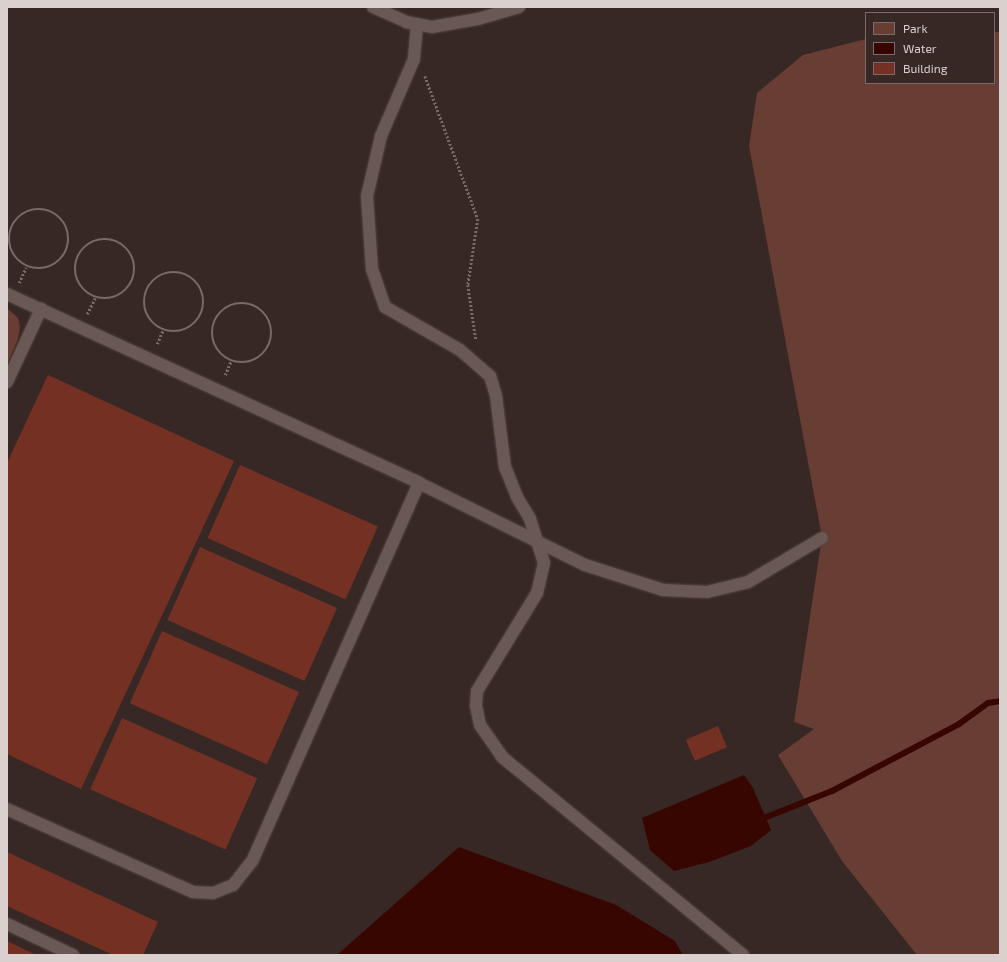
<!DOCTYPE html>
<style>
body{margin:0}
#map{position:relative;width:1007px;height:962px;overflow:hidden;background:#372825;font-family:"Exo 2",sans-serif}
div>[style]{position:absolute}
.green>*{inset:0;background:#683d33}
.water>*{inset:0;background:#380601}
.stream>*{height:6px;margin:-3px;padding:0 3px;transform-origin:3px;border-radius:3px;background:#380601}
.building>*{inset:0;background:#743123;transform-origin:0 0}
.path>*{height:2.5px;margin-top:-1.25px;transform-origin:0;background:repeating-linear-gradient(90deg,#776a67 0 2px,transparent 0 4px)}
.path>.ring{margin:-1.25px;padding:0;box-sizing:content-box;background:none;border:2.5px solid #776a67;border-radius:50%}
.roads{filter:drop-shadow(0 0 1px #534644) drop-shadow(0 0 1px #534644)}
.lane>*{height:12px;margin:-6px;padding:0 6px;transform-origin:6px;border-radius:6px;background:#695854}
span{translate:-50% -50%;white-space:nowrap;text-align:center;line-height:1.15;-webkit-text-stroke:4px #372825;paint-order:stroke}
.frame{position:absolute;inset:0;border:8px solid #dad0ce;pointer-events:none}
.legend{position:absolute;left:865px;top:12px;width:130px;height:72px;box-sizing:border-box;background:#372825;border:1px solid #786b69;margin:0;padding:5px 7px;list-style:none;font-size:12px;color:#dad0ce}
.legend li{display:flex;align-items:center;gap:8px;height:20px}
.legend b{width:20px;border:1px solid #786b69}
</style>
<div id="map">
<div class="green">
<i style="clip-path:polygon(994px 32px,1000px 32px,1000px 955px,917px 955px,842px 861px,778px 755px,814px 729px,794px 722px,822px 537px,749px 146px,757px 93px,803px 55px,866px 39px,866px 83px,994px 83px)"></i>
<i style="clip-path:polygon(7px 308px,18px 318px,20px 327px,18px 339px,7px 365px)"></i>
</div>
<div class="water">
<i style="clip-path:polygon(744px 775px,753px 788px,771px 830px,751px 846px,709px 862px,674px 871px,650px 850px,642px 818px)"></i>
<i style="clip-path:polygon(459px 847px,616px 905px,675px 941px,683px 955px,337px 955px)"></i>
</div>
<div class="stream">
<i style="left:759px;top:820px;width:79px;rotate:-21.7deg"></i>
<i style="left:832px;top:791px;width:144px;rotate:-27.8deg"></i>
<i style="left:959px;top:724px;width:36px;rotate:-36deg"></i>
<i style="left:988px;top:703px;width:12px;rotate:-9deg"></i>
</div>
<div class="building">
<i style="clip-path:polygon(48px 375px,234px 461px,81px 789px,7px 754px,7px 463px)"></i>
<i style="left:240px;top:465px;width:151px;height:80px;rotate:24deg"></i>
<i style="left:200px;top:547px;width:150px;height:80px;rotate:24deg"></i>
<i style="left:162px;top:631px;width:150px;height:79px;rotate:24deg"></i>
<i style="left:122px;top:718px;width:148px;height:78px;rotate:24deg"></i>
<i style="left:718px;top:726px;width:23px;height:35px;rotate:67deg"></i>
<i style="clip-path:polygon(7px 852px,158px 922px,143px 955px,113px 955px,7px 906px)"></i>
<i style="clip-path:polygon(7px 941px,36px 955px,7px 955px)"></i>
</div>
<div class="path">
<i style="left:425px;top:76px;width:153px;rotate:69.7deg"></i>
<i style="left:478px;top:219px;width:67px;rotate:98.6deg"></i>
<i style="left:468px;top:285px;width:56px;rotate:81.7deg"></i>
<i class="ring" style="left:9px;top:209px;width:57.5px;height:57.5px"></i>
<i class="ring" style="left:75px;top:239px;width:57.5px;height:57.5px"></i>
<i class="ring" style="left:144px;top:272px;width:57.5px;height:57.5px"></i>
<i style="left:19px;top:283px;width:17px;rotate:-66deg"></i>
<i class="ring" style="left:212px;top:303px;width:57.5px;height:57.5px"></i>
<i style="left:87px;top:314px;width:18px;rotate:-63deg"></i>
<i style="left:157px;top:344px;width:15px;rotate:-67deg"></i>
<i style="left:225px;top:375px;width:15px;rotate:-67deg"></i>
</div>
<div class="roads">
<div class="lane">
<i style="left:373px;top:7px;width:36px;rotate:24deg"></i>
<i style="left:406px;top:22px;width:26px;rotate:11deg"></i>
<i style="left:432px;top:27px;width:47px;rotate:-9.9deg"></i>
<i style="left:478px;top:19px;width:43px;rotate:-16.3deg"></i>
<i style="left:417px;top:24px;width:35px;rotate:95deg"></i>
<i style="left:414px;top:59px;width:84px;rotate:113.2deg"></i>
<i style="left:381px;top:136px;width:62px;rotate:103.1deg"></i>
<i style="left:367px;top:196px;width:73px;rotate:86.1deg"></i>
<i style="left:372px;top:269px;width:40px;rotate:71.1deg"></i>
<i style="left:385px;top:307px;width:86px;rotate:29.8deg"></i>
<i style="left:460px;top:350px;width:40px;rotate:41deg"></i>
<i style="left:490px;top:376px;width:21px;rotate:73deg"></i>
<i style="left:496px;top:396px;width:72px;rotate:82.8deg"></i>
<i style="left:505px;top:467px;width:32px;rotate:68deg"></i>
<i style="left:517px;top:497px;width:26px;rotate:59deg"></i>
<i style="left:530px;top:519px;width:46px;rotate:72.3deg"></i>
<i style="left:544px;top:563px;width:31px;rotate:103deg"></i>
<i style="left:537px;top:593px;width:115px;rotate:121.5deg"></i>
<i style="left:477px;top:691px;width:15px;rotate:94deg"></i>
<i style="left:476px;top:706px;width:19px;rotate:78deg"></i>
<i style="left:480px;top:725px;width:39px;rotate:55deg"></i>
<i style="left:502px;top:757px;width:312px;rotate:39.4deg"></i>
<i style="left:7px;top:294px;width:453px;rotate:24.6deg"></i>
<i style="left:419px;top:483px;width:413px;rotate:113.8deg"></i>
<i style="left:252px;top:861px;width:31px;rotate:128deg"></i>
<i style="left:233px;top:885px;width:22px;rotate:158deg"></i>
<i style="left:213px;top:893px;width:20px;rotate:-177deg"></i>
<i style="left:193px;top:892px;width:204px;rotate:-156deg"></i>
<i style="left:7px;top:382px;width:81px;rotate:-65deg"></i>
<i style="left:419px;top:483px;width:185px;rotate:26.3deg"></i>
<i style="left:585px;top:565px;width:82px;rotate:17.8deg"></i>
<i style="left:663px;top:590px;width:44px;rotate:2.6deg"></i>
<i style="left:707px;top:592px;width:42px;rotate:-13.7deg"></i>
<i style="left:748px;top:582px;width:86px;rotate:-30.7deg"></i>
<i style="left:7px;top:924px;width:73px;rotate:25.2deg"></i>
</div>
</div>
<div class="frame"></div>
<ul class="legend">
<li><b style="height:11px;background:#683d33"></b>Park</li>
<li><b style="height:11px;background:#380601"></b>Water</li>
<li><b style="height:11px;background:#743123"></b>Building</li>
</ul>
</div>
